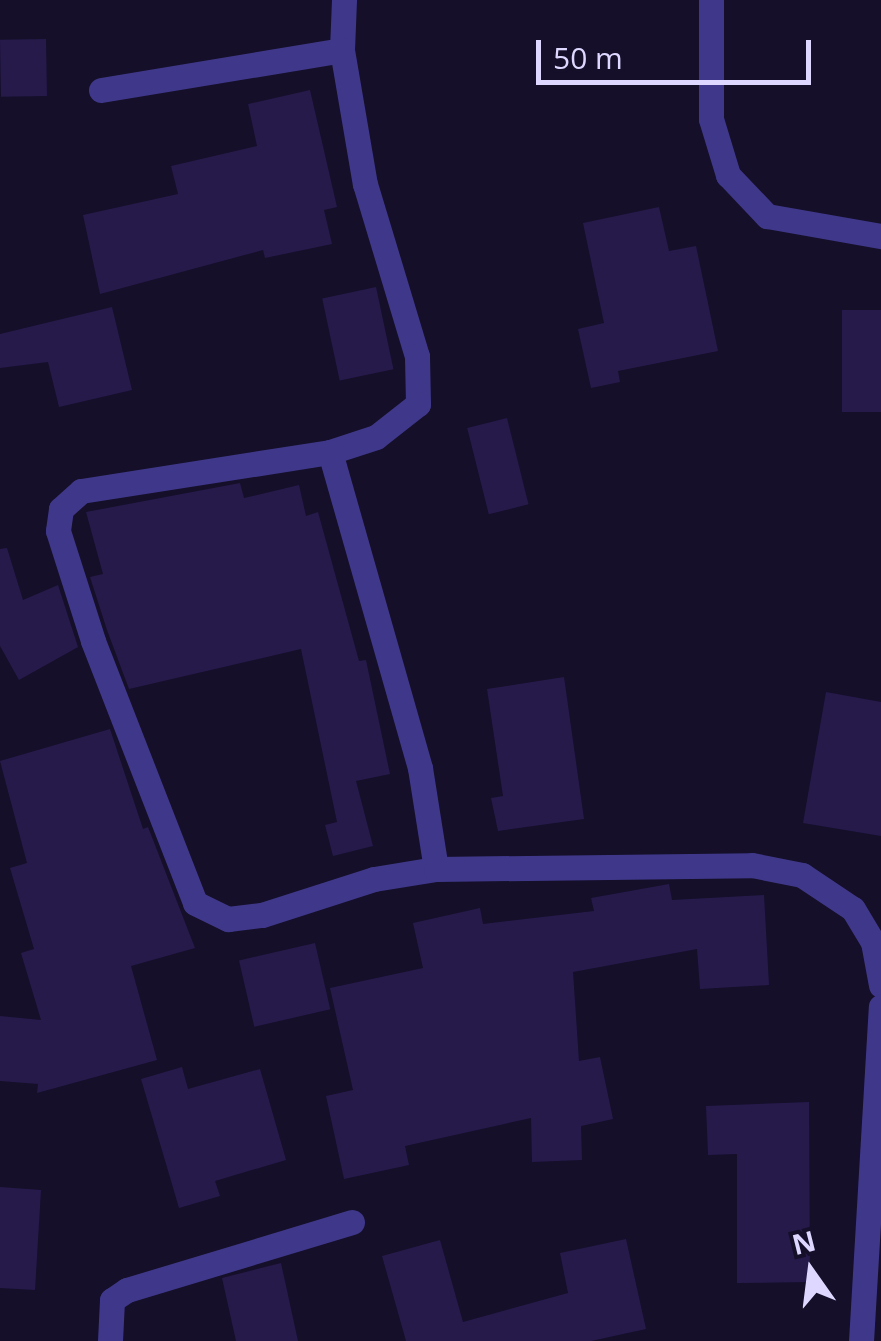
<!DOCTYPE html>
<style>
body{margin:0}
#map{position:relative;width:881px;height:1341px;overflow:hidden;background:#150f29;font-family:"Open Sans",sans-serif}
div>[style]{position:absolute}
.building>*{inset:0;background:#261a4b;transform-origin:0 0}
.street>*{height:25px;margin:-12.5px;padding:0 12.5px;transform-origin:12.5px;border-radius:12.5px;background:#3f388a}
span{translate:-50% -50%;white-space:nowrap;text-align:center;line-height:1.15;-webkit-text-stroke:8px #150f29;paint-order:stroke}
.north{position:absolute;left:761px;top:1221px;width:100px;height:100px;-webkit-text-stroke:8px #150f29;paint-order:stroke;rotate:346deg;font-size:28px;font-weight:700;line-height:40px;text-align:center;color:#ded7ff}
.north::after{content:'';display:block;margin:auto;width:35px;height:45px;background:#ded7ff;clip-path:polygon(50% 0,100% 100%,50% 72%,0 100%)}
.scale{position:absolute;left:536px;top:40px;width:275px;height:45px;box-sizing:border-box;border:5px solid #ded7ff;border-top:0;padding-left:12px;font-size:30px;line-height:35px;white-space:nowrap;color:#ded7ff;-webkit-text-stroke:8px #150f29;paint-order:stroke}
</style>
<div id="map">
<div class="building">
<i style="left:46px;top:39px;width:57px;height:46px;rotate:89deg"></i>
<i style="clip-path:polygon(310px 90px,337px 207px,324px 210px,332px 244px,265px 258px,263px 250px,100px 294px,83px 215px,178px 194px,171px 166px,257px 146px,248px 104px)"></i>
<i style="clip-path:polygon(659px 207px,669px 251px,696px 246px,718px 351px,618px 371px,620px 382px,591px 388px,578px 329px,604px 323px,583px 223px)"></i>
<i style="left:376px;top:287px;width:84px;height:55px;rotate:78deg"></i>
<i style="clip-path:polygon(112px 307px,132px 390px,59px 407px,48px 362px,0 368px,0 334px)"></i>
<i style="left:881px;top:310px;width:102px;height:39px;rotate:90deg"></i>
<i style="left:507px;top:418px;width:89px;height:41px;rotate:76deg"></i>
<i style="clip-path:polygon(240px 483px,244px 498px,299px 485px,306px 516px,318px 512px,359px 661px,366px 660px,390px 774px,356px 781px,373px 846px,333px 856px,325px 825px,337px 822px,301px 649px,129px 689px,107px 630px,90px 577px,103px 574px,86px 512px)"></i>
<i style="clip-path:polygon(7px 548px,23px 600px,58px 585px,78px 647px,19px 680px,0 646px,0 549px)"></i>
<i style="clip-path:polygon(564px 677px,584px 819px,498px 831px,491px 798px,503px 796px,487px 689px)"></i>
<i style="clip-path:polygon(826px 692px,881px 702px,881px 836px,803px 823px)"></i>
<i style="clip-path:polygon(110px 729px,143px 829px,148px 827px,195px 948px,131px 966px,157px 1060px,37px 1093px,38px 1084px,0 1081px,0 1016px,41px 1020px,21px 953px,34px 949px,10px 868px,27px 863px,0 761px)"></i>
<i style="clip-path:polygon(669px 884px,672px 900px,764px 895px,769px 985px,700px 989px,697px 949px,573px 972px,579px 1061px,600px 1057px,613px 1119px,581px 1126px,582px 1160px,532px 1162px,531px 1118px,405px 1146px,409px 1165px,344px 1179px,326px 1096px,353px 1090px,330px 988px,423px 968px,413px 923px,480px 908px,483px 924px,594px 911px,591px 898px)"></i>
<i style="left:315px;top:943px;width:68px;height:78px;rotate:77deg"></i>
<i style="clip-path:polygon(182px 1067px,188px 1089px,260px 1069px,286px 1160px,215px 1181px,220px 1196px,179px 1208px,141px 1079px)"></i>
<i style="clip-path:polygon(809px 1102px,810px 1282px,737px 1283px,737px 1154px,708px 1155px,706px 1106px)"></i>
<i style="clip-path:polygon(0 1187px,41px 1190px,35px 1290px,0 1288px)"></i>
<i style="clip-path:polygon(626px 1239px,646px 1329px,591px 1341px,406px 1341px,382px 1256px,440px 1240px,463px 1322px,568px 1293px,560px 1253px)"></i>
<i style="clip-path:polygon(281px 1263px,298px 1341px,236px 1341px,222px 1278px)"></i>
</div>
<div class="street">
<i style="left:344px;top:0;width:50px;rotate:92.3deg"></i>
<i style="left:342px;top:50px;width:136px;rotate:80.3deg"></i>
<i style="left:365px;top:184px;width:180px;rotate:73.2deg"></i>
<i style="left:417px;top:356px;width:48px;rotate:88.8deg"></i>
<i style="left:418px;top:404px;width:53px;rotate:141.8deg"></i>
<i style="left:376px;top:437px;width:48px;rotate:161.9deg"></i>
<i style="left:330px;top:452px;width:252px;rotate:171.1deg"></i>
<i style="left:81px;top:491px;width:27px;rotate:138deg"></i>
<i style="left:61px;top:509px;width:22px;rotate:98deg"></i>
<i style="left:58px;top:531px;width:115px;rotate:72.3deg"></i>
<i style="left:93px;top:641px;width:281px;rotate:68.7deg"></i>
<i style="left:195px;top:903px;width:37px;rotate:26deg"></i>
<i style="left:228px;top:919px;width:34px;rotate:-7deg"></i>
<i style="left:262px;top:915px;width:118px;rotate:-17.8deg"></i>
<i style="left:374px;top:879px;width:63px;rotate:-9.2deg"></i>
<i style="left:711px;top:0;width:119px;rotate:90deg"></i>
<i style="left:711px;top:119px;width:59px;rotate:73.1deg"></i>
<i style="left:728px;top:175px;width:57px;rotate:46.4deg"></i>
<i style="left:767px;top:216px;width:116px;rotate:10deg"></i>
<i style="left:101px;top:90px;width:244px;rotate:-9.4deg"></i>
<i style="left:330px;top:452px;width:329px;rotate:74.1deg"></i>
<i style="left:420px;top:768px;width:102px;rotate:81deg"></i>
<i style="left:436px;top:869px;width:316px;rotate:-0.7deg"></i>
<i style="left:752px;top:865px;width:51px;rotate:11.3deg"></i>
<i style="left:802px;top:875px;width:61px;rotate:33.7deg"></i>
<i style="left:853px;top:909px;width:39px;rotate:59deg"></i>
<i style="left:873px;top:942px;width:44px;rotate:79.5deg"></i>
<i style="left:110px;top:1341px;width:41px;rotate:-87.2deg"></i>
<i style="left:112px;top:1300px;width:18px;rotate:-34deg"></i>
<i style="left:127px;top:1290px;width:235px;rotate:-16.8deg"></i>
<i style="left:861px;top:1341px;width:335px;rotate:-86.6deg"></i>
</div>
<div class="north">N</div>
<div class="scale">50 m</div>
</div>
